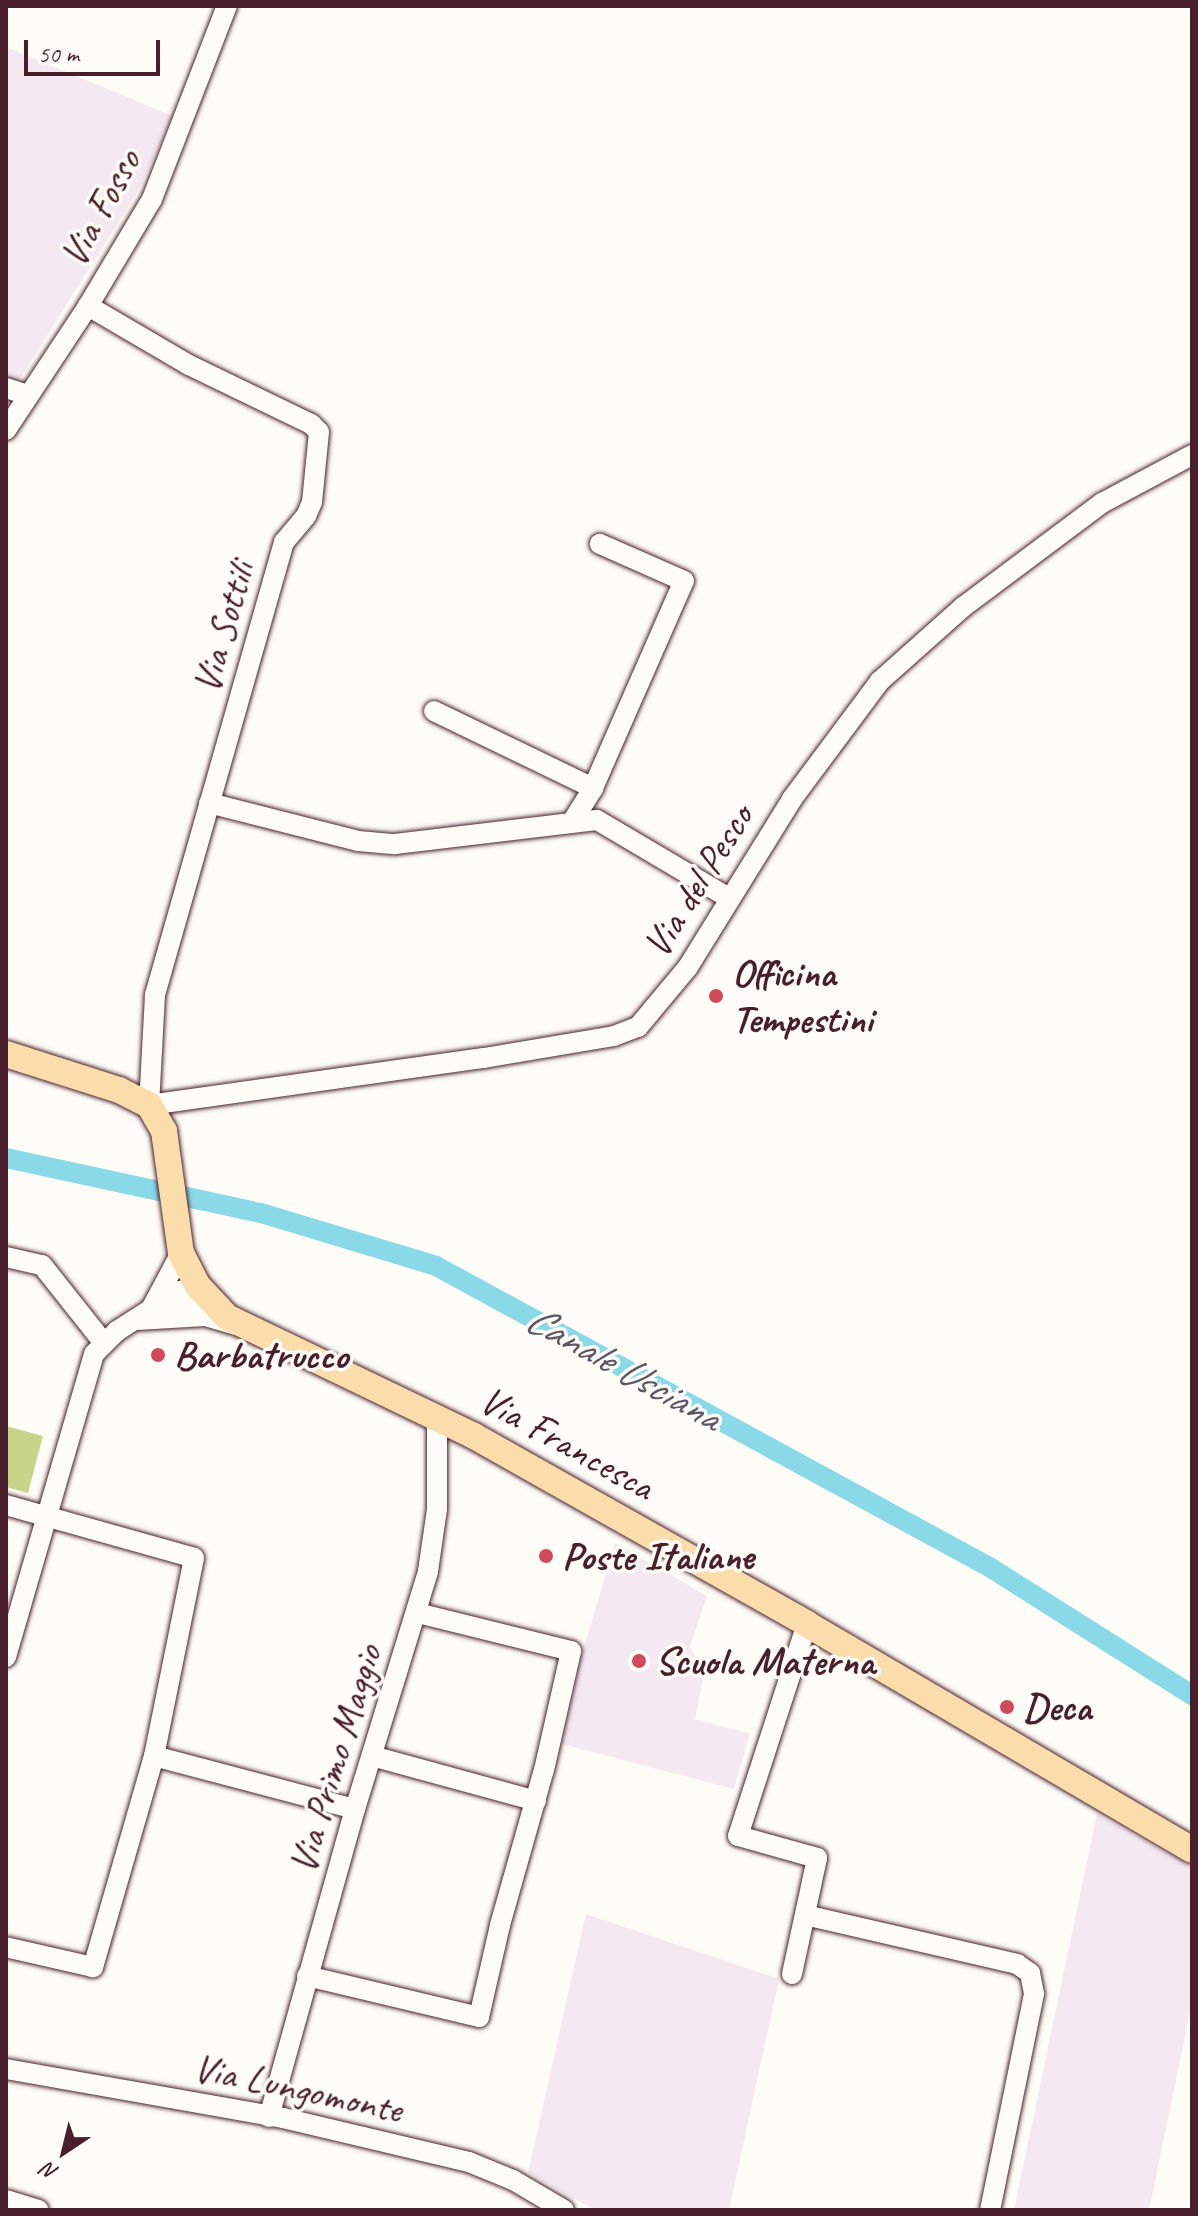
<!DOCTYPE html>
<style>
body{margin:0}
#map{position:relative;width:1198px;height:2216px;overflow:hidden;background:#fdfcf7;font-family:Caveat,sans-serif}
div>[style]{position:absolute}
.built>*{inset:0;background:#f4e8f1}
.green>*{inset:0;background:#c6d58a}
.canal>*{height:20px;margin:-10px;padding:0 10px;transform-origin:10px;border-radius:10px;background:#8ad9e8}
.roads{filter:drop-shadow(0 0 2px #4a1f2b) drop-shadow(0 0 2px #4a1f2b)}
.minor>*{height:20px;margin:-10px;padding:0 10px;transform-origin:10px;border-radius:10px;background:#fdfcf7}
.major>*{height:26px;margin:-13px;padding:0 13px;transform-origin:13px;border-radius:13px;background:#fbddab}
.dots>*{width:22px;height:22px;translate:-50% -50%;box-sizing:border-box;border:4px solid #fdfcf7;border-radius:50%}
span{translate:-50% -50%;white-space:nowrap;text-align:center;line-height:1.15;-webkit-text-stroke:7px #fdfcf7;paint-order:stroke}
.street-label{font-size:40px;color:#4a1f2b}
.poi-label{font-size:40px;color:#4a1f2b;font-weight:700}
.left{translate:0 -50%;text-align:left}
.water-label{font-size:42px;color:#5d5764;font-style:italic}
.frame{position:absolute;inset:0;border:8px solid #4a1f2b;pointer-events:none}
.north{position:absolute;left:24px;top:2112px;width:80px;height:80px;-webkit-text-stroke:6px #fdfcf7;paint-order:stroke;rotate:215deg;font-size:22px;font-weight:700;line-height:32px;text-align:center;color:#4a1f2b}
.north::after{content:'';display:block;margin:auto;width:28px;height:36px;background:#4a1f2b;clip-path:polygon(50% 0,100% 100%,50% 72%,0 100%)}
.scale{position:absolute;left:24px;top:40px;width:136px;height:36px;box-sizing:border-box;border:4px solid #4a1f2b;border-top:0;padding-left:10px;font-size:24px;line-height:28px;white-space:nowrap;color:#4a1f2b;-webkit-text-stroke:6px #fdfcf7;paint-order:stroke}
</style>
<div id="map">
<div class="built">
<i style="clip-path:polygon(6px 47px,173px 116px,138px 191px,6px 401px)"></i>
<i style="clip-path:polygon(615px 1543px,707px 1596px,690px 1646px,704px 1675px,695px 1719px,750px 1734px,734px 1789px,562px 1744px,584px 1647px)"></i>
<i style="clip-path:polygon(1097px 1814px,1192px 1867px,1192px 2003px,1149px 2210px,1014px 2210px)"></i>
<i style="clip-path:polygon(586px 1914px,779px 1979px,729px 2210px,595px 2210px,528px 2173px)"></i>
</div>
<div class="green">
<i style="clip-path:polygon(6px 1426px,43px 1436px,28px 1493px,6px 1487px)"></i>
</div>
<div class="canal">
<i style="left:6px;top:1158px;width:261px;rotate:12.2deg"></i>
<i style="left:261px;top:1213px;width:183px;rotate:16.8deg"></i>
<i style="left:436px;top:1266px;width:632px;rotate:28.55deg"></i>
<i style="left:991px;top:1568px;width:238px;rotate:32.3deg"></i>
</div>
<div class="roads">
<div class="minor">
<i style="left:88px;top:306px;width:117px;rotate:30.3deg"></i>
<i style="left:189px;top:365px;width:136px;rotate:25.8deg"></i>
<i style="left:311px;top:424px;width:11px;rotate:45deg"></i>
<i style="left:319px;top:432px;width:70px;rotate:95.7deg"></i>
<i style="left:312px;top:502px;width:15px;rotate:113deg"></i>
<i style="left:306px;top:516px;width:34px;rotate:130deg"></i>
<i style="left:284px;top:542px;width:471px;rotate:105.9deg"></i>
<i style="left:155px;top:995px;width:110px;rotate:93.1deg"></i>
<i style="left:149px;top:1105px;width:338px;rotate:-8deg"></i>
<i style="left:484px;top:1058px;width:132px;rotate:-9.6deg"></i>
<i style="left:614px;top:1036px;width:26px;rotate:-21deg"></i>
<i style="left:638px;top:1027px;width:78px;rotate:-50.2deg"></i>
<i style="left:688px;top:967px;width:198px;rotate:-58.2deg"></i>
<i style="left:792px;top:799px;width:147px;rotate:-53.3deg"></i>
<i style="left:880px;top:681px;width:111px;rotate:-41.7deg"></i>
<i style="left:963px;top:607px;width:174px;rotate:-36.8deg"></i>
<i style="left:1102px;top:503px;width:102px;rotate:-28.1deg"></i>
<i style="left:6px;top:388px;width:23px;rotate:18deg"></i>
<i style="left:6px;top:430px;width:149px;rotate:-56.5deg"></i>
<i style="left:88px;top:306px;width:125px;rotate:-59.1deg"></i>
<i style="left:152px;top:199px;width:207px;rotate:-68.8deg"></i>
<i style="left:434px;top:711px;width:177px;rotate:25.8deg"></i>
<i style="left:209px;top:803px;width:154px;rotate:14.3deg"></i>
<i style="left:358px;top:841px;width:37px;rotate:5deg"></i>
<i style="left:395px;top:844px;width:203px;rotate:-6.8deg"></i>
<i style="left:597px;top:820px;width:153px;rotate:30.6deg"></i>
<i style="left:572px;top:822px;width:40px;rotate:-58deg"></i>
<i style="left:593px;top:788px;width:226px;rotate:-66.3deg"></i>
<i style="left:684px;top:581px;width:92px;rotate:-156.2deg"></i>
<i style="left:6px;top:1257px;width:37px;rotate:13deg"></i>
<i style="left:42px;top:1265px;width:98px;rotate:51.6deg"></i>
<i style="left:155px;top:1307px;width:31px;rotate:-32deg"></i>
<i style="left:181px;top:1291px;width:18px;rotate:-16deg"></i>
<i style="left:198px;top:1286px;width:16px;rotate:112deg"></i>
<i style="left:192px;top:1301px;width:27px;rotate:149deg"></i>
<i style="left:137px;top:1320px;width:68px;rotate:-3.4deg"></i>
<i style="left:205px;top:1316px;width:32px;rotate:16deg"></i>
<i style="left:6px;top:1505px;width:195px;rotate:15.7deg"></i>
<i style="left:194px;top:1558px;width:202px;rotate:101.4deg"></i>
<i style="left:154px;top:1756px;width:220px;rotate:106.1deg"></i>
<i style="left:93px;top:1967px;width:89px;rotate:-167.1deg"></i>
<i style="left:6px;top:1657px;width:316px;rotate:-73.8deg"></i>
<i style="left:94px;top:1354px;width:33px;rotate:-45deg"></i>
<i style="left:117px;top:1331px;width:40px;rotate:-32.9deg"></i>
<i style="left:151px;top:1309px;width:64px;rotate:-61.8deg"></i>
<i style="left:154px;top:1756px;width:208px;rotate:14.8deg"></i>
<i style="left:372px;top:1756px;width:170px;rotate:15.3deg"></i>
<i style="left:805px;top:1915px;width:218px;rotate:13deg"></i>
<i style="left:1017px;top:1964px;width:16px;rotate:35deg"></i>
<i style="left:1030px;top:1973px;width:21px;rotate:79deg"></i>
<i style="left:1034px;top:1994px;width:220px;rotate:101.5deg"></i>
<i style="left:792px;top:1974px;width:119px;rotate:-77.8deg"></i>
<i style="left:817px;top:1858px;width:82px;rotate:-164.4deg"></i>
<i style="left:738px;top:1836px;width:223px;rotate:-72deg"></i>
<i style="left:307px;top:1976px;width:177px;rotate:13.4deg"></i>
<i style="left:479px;top:2017px;width:94px;rotate:-77.1deg"></i>
<i style="left:500px;top:1925px;width:161px;rotate:-74.2deg"></i>
<i style="left:544px;top:1770px;width:122px;rotate:-77.2deg"></i>
<i style="left:571px;top:1651px;width:158px;rotate:-166.1deg"></i>
<i style="left:6px;top:2069px;width:281px;rotate:10deg"></i>
<i style="left:283px;top:2118px;width:191px;rotate:13.3deg"></i>
<i style="left:469px;top:2162px;width:48px;rotate:22.2deg"></i>
<i style="left:513px;top:2180px;width:59px;rotate:30.5deg"></i>
<i style="left:269px;top:2117px;width:320px;rotate:-74.4deg"></i>
<i style="left:355px;top:1809px;width:249px;rotate:-72.9deg"></i>
<i style="left:428px;top:1571px;width:63px;rotate:-81.7deg"></i>
<i style="left:437px;top:1509px;width:92px;rotate:-90deg"></i>
<i style="left:6px;top:2200px;width:34px;rotate:17deg"></i>
</div>
<div class="major">
<i style="left:6px;top:1054px;width:119px;rotate:17.7deg"></i>
<i style="left:119px;top:1090px;width:34px;rotate:27deg"></i>
<i style="left:149px;top:1105px;width:30px;rotate:60deg"></i>
<i style="left:164px;top:1131px;width:123px;rotate:82.1deg"></i>
<i style="left:181px;top:1253px;width:37px;rotate:63deg"></i>
<i style="left:198px;top:1286px;width:42px;rotate:46.9deg"></i>
<i style="left:227px;top:1317px;width:274px;rotate:25.7deg"></i>
<i style="left:474px;top:1436px;width:382px;rotate:29.4deg"></i>
<i style="left:807px;top:1624px;width:446px;rotate:30.4deg"></i>
</div>
</div>
<div class="dots">
<i style="left:716px;top:996px;background:#d1495b"></i>
<i style="left:158px;top:1355px;background:#d1495b"></i>
<i style="left:546px;top:1556px;background:#d1495b"></i>
<i style="left:639px;top:1661px;background:#d1495b"></i>
<i style="left:1007px;top:1707px;background:#d1495b"></i>
</div>
<div class="street-label">
<span style="left:100px;top:208px;rotate:-61deg">Via Fosso</span>
<span style="left:223px;top:627px;rotate:-74deg">Via Sottili</span>
<span style="left:698px;top:881px;rotate:-58deg">Via del Pesco</span>
<span style="left:567px;top:1443px;rotate:29deg">Via Francesca</span>
<span style="left:335px;top:1759px;rotate:-73deg">Via Primo Maggio</span>
<span style="left:298px;top:2088px;rotate:12deg">Via Lungomonte</span>
</div>
<div class="poi-label">
<span class="left" style="left:732px;top:996px">Officina<br>Tempestini</span>
<span class="left" style="left:174px;top:1355px">Barbatrucco</span>
<span class="left" style="left:562px;top:1556px">Poste Italiane</span>
<span class="left" style="left:655px;top:1661px">Scuola Materna</span>
<span class="left" style="left:1023px;top:1707px">Deca</span>
</div>
<div class="water-label">
<span style="left:623px;top:1368px;rotate:29deg">Canale Usciana</span>
</div>
<div class="frame"></div>
<div class="north">N</div>
<div class="scale">50 m</div>
</div>
